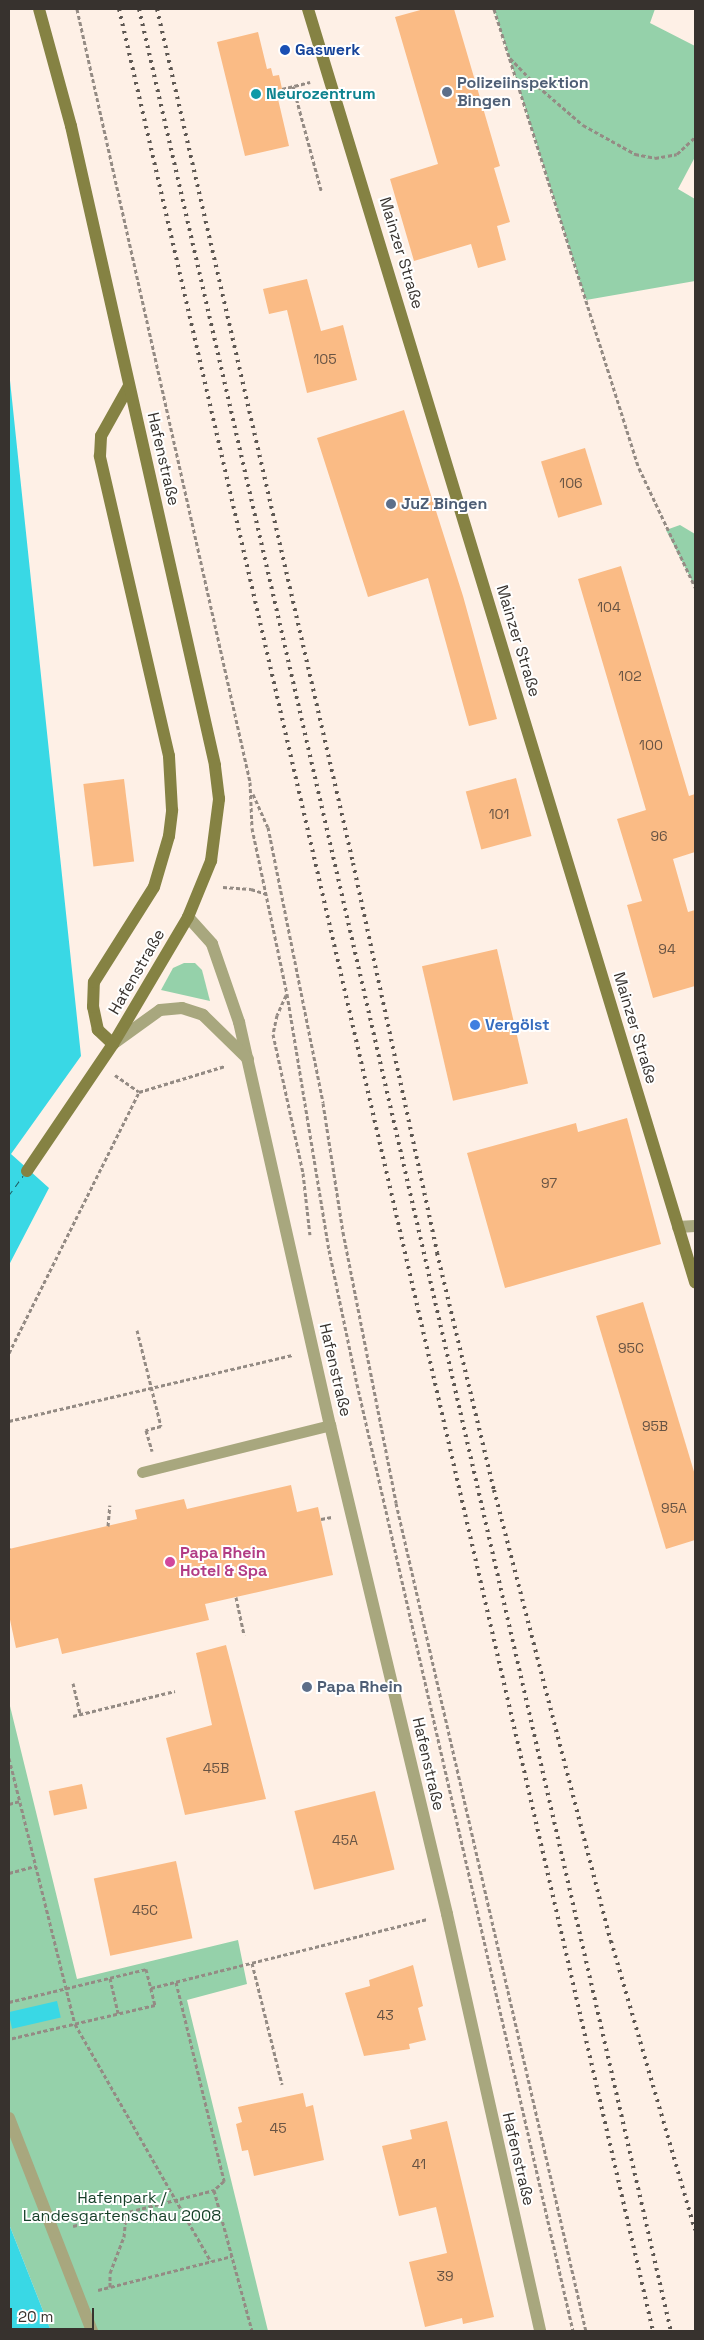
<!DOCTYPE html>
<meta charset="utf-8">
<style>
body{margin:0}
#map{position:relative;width:704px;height:2340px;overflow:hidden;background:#fef0e6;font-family:"Space Grotesk",sans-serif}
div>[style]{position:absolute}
.green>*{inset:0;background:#95d1aa}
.water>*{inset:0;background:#39d8e5;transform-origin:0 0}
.ferry>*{height:1px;margin-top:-0.5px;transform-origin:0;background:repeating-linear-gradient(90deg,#1e5c62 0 6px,transparent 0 11px)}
.building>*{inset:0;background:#fabb85;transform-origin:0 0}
.path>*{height:3px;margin-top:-1.5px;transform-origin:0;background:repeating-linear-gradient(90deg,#948b84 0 4px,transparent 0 6.5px)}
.lane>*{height:11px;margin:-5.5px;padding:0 5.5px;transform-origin:5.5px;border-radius:5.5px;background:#a8a77e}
.street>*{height:12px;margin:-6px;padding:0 6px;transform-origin:6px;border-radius:6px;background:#a8a77e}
.secondary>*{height:12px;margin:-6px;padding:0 6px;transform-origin:6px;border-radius:6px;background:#858243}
.rail>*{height:4px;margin-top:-2px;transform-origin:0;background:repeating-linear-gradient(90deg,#5e5853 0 2.5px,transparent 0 7.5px)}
.dots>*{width:14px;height:14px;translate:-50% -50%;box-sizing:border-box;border:2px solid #fff;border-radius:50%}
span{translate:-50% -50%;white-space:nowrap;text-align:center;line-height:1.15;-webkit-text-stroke:4px #fff;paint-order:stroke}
.number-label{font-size:14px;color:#685444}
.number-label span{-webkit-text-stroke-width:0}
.transit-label{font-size:16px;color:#164399;font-weight:700}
.left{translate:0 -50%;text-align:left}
.service-label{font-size:16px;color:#4e5e75;font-weight:700}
.culture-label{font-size:16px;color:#0d838f;font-weight:700}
.street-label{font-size:16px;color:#37322e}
.shop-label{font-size:16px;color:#366cbe;font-weight:700}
.hotel-label{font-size:16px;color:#b23c85;font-weight:700}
.park-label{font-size:16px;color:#163f28}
.frame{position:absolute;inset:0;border:10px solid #37322e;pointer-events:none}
.scale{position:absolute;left:10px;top:2308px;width:84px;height:22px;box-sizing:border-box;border:2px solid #37322e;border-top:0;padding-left:6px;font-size:15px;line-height:18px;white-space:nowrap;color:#37322e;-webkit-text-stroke:4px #fff;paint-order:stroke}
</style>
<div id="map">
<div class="green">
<i style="clip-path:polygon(494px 9px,655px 9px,650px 23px,695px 46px,695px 157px,678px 189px,695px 199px,695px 281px,586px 300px)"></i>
<i style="clip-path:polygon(680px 525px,695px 534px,695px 587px,666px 530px)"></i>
<i style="clip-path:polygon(184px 963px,195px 963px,202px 970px,210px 1001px,161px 990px,173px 968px)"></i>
<i style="clip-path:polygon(9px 1702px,77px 1979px,238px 1940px,247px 1984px,187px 2000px,268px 2331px,51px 2331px,9px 2224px)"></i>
</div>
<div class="water">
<i style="clip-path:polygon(9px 371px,81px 1056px,11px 1154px,49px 1188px,9px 1265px)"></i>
<i style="left:57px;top:2001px;width:17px;height:50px;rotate:77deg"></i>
<i style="clip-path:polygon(9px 2224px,51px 2331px,9px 2331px)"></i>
</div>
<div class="ferry">
<i style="left:9px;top:1195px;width:24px;rotate:-54deg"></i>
</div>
<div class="building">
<i style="clip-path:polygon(424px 9px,454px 9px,500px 166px,494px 168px,510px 222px,497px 226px,506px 260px,478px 268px,471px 244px,414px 261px,390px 179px,438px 164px,395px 17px)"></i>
<i style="clip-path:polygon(258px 32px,267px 69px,271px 68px,273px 76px,279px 75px,284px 98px,278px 99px,289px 146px,245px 156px,217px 42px)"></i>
<i style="clip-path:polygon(307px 279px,321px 331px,343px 325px,357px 380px,307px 393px,287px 310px,269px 314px,263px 289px)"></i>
<i style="clip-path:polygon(404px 410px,463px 596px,497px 719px,469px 726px,428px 578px,368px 597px,317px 438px)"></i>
<i style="left:585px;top:448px;width:59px;height:46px;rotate:73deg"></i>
<i style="clip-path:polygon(621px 566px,689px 796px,695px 794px,695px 852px,673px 859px,688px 912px,695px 910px,695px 986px,653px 998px,627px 905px,642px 901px,617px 819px,646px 810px,578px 579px)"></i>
<i style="left:516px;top:778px;width:60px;height:52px;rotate:75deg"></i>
<i style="left:124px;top:779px;width:83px;height:41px;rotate:83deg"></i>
<i style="left:497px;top:949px;width:138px;height:77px;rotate:77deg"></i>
<i style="clip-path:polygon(627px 1118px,661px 1244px,505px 1288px,467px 1153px,576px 1123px,578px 1132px)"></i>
<i style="clip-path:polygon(643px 1302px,695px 1475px,695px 1540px,666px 1549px,596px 1316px)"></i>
<i style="clip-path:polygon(291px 1485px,297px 1512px,318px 1507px,333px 1575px,205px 1604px,209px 1620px,62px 1654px,58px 1638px,16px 1648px,9px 1615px,9px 1549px,137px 1519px,135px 1510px,184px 1499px,187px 1509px)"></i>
<i style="clip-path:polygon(226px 1645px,266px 1799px,185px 1815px,166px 1738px,212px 1725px,196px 1653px)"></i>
<i style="left:82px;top:1784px;width:25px;height:34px;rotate:78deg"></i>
<i style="left:375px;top:1791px;width:81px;height:83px;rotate:76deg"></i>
<i style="left:176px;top:1861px;width:79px;height:84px;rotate:78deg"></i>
<i style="clip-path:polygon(413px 1965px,423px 2006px,418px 2008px,426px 2040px,409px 2044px,410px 2049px,364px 2056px,345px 1993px,370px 1986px,369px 1980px)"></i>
<i style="clip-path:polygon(303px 2093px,306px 2107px,313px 2105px,324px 2160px,254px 2176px,248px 2150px,242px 2151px,236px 2124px,242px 2122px,238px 2107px)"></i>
<i style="clip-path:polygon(447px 2121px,494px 2317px,463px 2324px,462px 2318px,425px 2327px,409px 2262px,447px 2253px,436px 2207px,399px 2216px,382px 2146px,412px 2139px,410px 2130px)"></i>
</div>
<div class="path">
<i style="left:77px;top:9px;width:792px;rotate:77.38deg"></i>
<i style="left:250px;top:782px;width:46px;rotate:87.5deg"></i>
<i style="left:252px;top:828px;width:170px;rotate:78.1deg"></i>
<i style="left:287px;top:994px;width:259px;rotate:80.7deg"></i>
<i style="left:329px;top:1250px;width:137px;rotate:78.2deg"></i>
<i style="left:357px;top:1384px;width:971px;rotate:77.15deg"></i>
<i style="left:494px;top:9px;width:481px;rotate:72.5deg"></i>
<i style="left:639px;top:468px;width:132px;rotate:64.8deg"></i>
<i style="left:510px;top:58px;width:33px;rotate:46deg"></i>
<i style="left:533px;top:82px;width:66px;rotate:40.7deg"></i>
<i style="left:583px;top:125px;width:60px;rotate:29.1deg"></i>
<i style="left:635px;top:154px;width:20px;rotate:11deg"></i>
<i style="left:655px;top:158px;width:22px;rotate:-10deg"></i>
<i style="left:677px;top:154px;width:25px;rotate:-43deg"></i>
<i style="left:293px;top:86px;width:108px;rotate:74.9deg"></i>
<i style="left:282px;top:89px;width:29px;rotate:-14deg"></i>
<i style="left:253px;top:794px;width:36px;rotate:66deg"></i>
<i style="left:268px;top:827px;width:281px;rotate:78.7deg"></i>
<i style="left:323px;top:1103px;width:131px;rotate:81.2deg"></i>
<i style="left:343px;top:1232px;width:276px;rotate:78.9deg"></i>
<i style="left:396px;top:1503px;width:850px;rotate:77.08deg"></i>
<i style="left:223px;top:887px;width:28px;rotate:4deg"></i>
<i style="left:251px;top:889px;width:16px;rotate:18deg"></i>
<i style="left:286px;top:995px;width:22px;rotate:114deg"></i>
<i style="left:277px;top:1015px;width:19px;rotate:102deg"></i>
<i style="left:273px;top:1034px;width:142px;rotate:77.8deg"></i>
<i style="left:303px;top:1173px;width:62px;rotate:83.6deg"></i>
<i style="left:115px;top:1075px;width:29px;rotate:35deg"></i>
<i style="left:137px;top:1330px;width:99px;rotate:76deg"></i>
<i style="left:161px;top:1426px;width:16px;rotate:165deg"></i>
<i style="left:146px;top:1430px;width:22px;rotate:74deg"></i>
<i style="left:9px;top:1353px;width:292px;rotate:-63.5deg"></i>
<i style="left:139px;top:1092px;width:90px;rotate:-16.8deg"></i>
<i style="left:9px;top:1421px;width:292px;rotate:-13.1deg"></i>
<i style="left:321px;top:1519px;width:11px;rotate:-10deg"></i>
<i style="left:108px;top:1526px;width:21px;rotate:-85deg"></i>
<i style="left:9px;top:1548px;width:1px;rotate:90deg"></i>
<i style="left:236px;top:1597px;width:39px;rotate:78deg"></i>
<i style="left:73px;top:1683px;width:32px;rotate:77deg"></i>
<i style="left:73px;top:1716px;width:105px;rotate:-13.8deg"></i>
<i style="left:9px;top:1758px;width:274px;rotate:76.1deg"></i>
<i style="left:75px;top:2024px;width:273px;rotate:60.2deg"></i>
<i style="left:9px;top:1804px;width:11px;rotate:-15deg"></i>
<i style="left:9px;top:1873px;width:28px;rotate:-15deg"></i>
<i style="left:252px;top:1963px;width:125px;rotate:76.1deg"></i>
<i style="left:110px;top:1978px;width:36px;rotate:77deg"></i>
<i style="left:176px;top:1982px;width:205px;rotate:76.4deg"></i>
<i style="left:224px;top:2181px;width:13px;rotate:138deg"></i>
<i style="left:151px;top:1988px;width:284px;rotate:-14deg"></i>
<i style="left:9px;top:2002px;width:141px;rotate:-13.5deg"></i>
<i style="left:146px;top:1969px;width:37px;rotate:76deg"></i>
<i style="left:155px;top:2005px;width:150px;rotate:166.9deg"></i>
<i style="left:73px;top:2226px;width:146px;rotate:-14.3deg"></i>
<i style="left:214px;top:2190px;width:146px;rotate:74.9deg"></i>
<i style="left:110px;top:2287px;width:14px;rotate:-90deg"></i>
<i style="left:110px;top:2273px;width:39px;rotate:-69deg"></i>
<i style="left:124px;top:2237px;width:24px;rotate:-85deg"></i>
<i style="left:98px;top:2290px;width:138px;rotate:-14.2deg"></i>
</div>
<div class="lane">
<i style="left:142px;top:1472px;width:194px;rotate:-14deg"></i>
</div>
<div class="street">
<i style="left:188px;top:917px;width:36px;rotate:48deg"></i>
<i style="left:212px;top:944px;width:83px;rotate:70.9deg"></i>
<i style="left:239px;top:1022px;width:413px;rotate:77.3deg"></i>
<i style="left:330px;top:1425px;width:503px;rotate:76.54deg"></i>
<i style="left:447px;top:1914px;width:427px;rotate:77.4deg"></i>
<i style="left:113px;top:1044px;width:58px;rotate:-35.9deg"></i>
<i style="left:160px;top:1010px;width:22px;rotate:-5deg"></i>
<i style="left:182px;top:1008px;width:22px;rotate:18deg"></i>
<i style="left:203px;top:1015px;width:63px;rotate:44.4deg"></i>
<i style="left:678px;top:1227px;width:17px;rotate:-3deg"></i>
<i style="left:9px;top:2118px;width:229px;rotate:68.7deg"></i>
</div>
<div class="secondary">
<i style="left:308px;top:9px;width:1331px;rotate:73.09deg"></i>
<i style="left:113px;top:1044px;width:21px;rotate:-137deg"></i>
<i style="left:98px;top:1030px;width:24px;rotate:-102deg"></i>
<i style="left:93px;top:1007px;width:25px;rotate:-88deg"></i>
<i style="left:94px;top:982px;width:112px;rotate:-57.7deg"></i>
<i style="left:154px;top:887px;width:53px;rotate:-73.6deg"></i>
<i style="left:169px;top:836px;width:26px;rotate:-83deg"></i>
<i style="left:172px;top:810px;width:54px;rotate:-93.2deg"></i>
<i style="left:169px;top:756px;width:308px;rotate:-103deg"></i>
<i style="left:100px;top:456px;width:20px;rotate:-87deg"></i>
<i style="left:101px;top:436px;width:57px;rotate:-60.8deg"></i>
<i style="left:27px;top:1171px;width:153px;rotate:-55.9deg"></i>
<i style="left:113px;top:1044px;width:147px;rotate:-59.4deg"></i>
<i style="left:188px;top:917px;width:61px;rotate:-67.7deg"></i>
<i style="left:211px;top:861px;width:63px;rotate:-82.6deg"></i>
<i style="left:219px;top:799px;width:34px;rotate:-97deg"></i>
<i style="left:215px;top:765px;width:655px;rotate:-102.7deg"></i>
<i style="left:71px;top:126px;width:121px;rotate:-105.3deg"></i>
</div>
<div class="rail">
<i style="left:119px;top:9px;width:2383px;rotate:77.05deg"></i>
<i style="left:139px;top:9px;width:2382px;rotate:77.1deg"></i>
<i style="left:157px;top:9px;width:876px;rotate:77.07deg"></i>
<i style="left:353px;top:863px;width:399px;rotate:77.8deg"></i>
<i style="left:437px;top:1253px;width:244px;rotate:76.5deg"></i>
<i style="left:494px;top:1490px;width:466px;rotate:75.5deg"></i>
<i style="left:611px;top:1941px;width:301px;rotate:73.8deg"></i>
</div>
<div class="dots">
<i style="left:285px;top:50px;background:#1a4fb4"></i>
<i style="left:447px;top:92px;background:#5c6f8a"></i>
<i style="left:256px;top:94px;background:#0f9aa8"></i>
<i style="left:391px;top:504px;background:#5c6f8a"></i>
<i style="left:475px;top:1025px;background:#3f7fe0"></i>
<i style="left:170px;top:1562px;background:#d1479c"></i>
<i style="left:307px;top:1687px;background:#5c6f8a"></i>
</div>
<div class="number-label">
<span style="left:325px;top:359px">105</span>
<span style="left:571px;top:483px">106</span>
<span style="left:609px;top:607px">104</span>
<span style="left:630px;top:676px">102</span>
<span style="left:651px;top:745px">100</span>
<span style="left:499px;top:814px">101</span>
<span style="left:659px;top:836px">96</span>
<span style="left:667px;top:949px">94</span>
<span style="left:549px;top:1183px">97</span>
<span style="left:631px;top:1348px">95C</span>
<span style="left:655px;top:1426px">95B</span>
<span style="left:674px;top:1508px">95A</span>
<span style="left:216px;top:1768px">45B</span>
<span style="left:345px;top:1840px">45A</span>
<span style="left:145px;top:1910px">45C</span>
<span style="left:385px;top:2015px">43</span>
<span style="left:278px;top:2128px">45</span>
<span style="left:419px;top:2164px">41</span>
<span style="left:445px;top:2276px">39</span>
</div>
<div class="transit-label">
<span class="left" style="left:295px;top:50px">Gaswerk</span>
</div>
<div class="service-label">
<span class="left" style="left:457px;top:92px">Polizeiinspektion<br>Bingen</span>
<span class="left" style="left:401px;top:504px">JuZ Bingen</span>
<span class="left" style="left:317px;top:1687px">Papa Rhein</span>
</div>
<div class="culture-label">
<span class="left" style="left:266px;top:94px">Neurozentrum</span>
</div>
<div class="street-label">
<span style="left:401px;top:253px;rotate:73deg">Mainzer Straße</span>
<span style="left:163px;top:459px;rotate:77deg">Hafenstraße</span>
<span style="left:518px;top:641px;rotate:73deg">Mainzer Straße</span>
<span style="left:137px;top:972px;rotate:-60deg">Hafenstraße</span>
<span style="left:635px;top:1028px;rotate:73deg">Mainzer Straße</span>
<span style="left:335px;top:1370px;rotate:77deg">Hafenstraße</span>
<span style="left:428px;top:1764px;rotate:77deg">Hafenstraße</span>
<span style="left:518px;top:2159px;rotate:77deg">Hafenstraße</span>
</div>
<div class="shop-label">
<span class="left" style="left:485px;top:1025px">Vergölst</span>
</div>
<div class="hotel-label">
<span class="left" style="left:180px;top:1562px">Papa Rhein<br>Hotel &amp; Spa</span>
</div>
<div class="park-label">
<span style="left:122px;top:2207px">Hafenpark /<br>Landesgartenschau 2008</span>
</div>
<div class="frame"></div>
<div class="scale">20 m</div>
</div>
